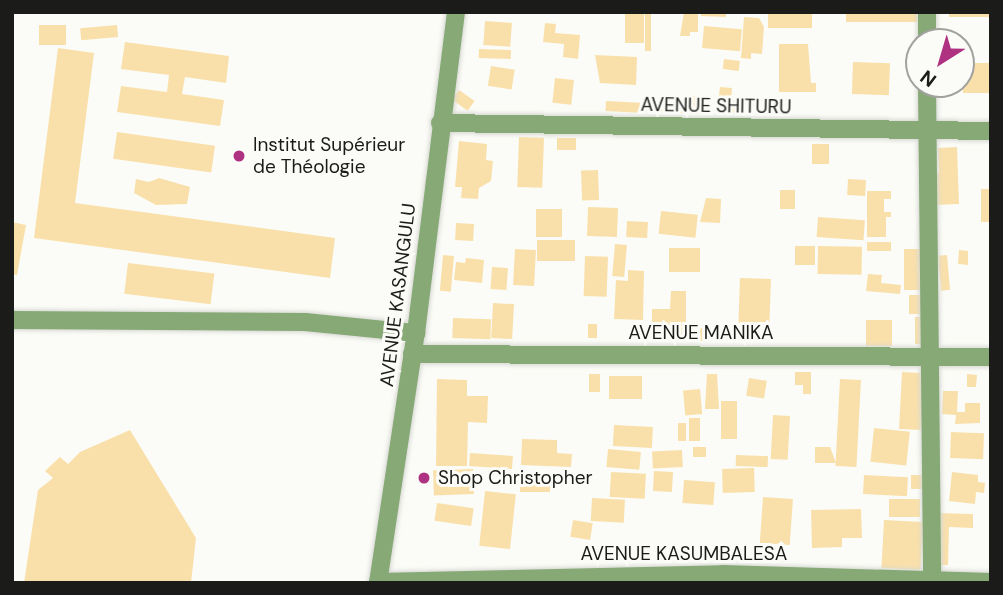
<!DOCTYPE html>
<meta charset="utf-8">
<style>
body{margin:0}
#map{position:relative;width:1003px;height:595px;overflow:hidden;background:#fbfcf7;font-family:"DM Sans",sans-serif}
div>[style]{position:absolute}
.building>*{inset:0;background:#f9e0ab;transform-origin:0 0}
.roads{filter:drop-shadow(0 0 2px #d7d8d3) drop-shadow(0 0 2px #d7d8d3)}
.minor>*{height:18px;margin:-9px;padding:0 9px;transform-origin:9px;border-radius:9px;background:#86a976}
.dots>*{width:19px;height:19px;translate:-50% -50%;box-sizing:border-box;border:4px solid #fbfcf7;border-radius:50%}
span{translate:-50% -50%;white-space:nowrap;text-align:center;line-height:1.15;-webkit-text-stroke:6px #fbfcf7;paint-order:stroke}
.street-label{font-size:19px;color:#1b1b19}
.poi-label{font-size:19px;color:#1b1b19}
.left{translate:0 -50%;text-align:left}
.frame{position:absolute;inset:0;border:14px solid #1b1b19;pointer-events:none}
.north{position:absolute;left:905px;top:28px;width:70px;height:70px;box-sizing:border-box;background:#fbfcf7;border:2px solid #a1a29e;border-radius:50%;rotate:217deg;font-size:19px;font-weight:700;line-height:28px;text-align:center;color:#1b1b19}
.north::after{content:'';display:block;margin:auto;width:24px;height:32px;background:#af3181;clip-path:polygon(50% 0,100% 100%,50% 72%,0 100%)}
</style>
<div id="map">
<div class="building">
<i style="left:625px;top:12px;width:19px;height:31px"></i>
<i style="clip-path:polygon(684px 12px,698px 12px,698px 32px,690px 32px,690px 36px,680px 36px)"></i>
<i style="clip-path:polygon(701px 12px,726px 12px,726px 17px,701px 16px)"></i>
<i style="left:768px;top:12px;width:44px;height:16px"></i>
<i style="left:846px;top:12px;width:71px;height:10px"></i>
<i style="left:949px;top:12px;width:40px;height:5px"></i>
<i style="left:645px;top:13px;width:6px;height:38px"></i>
<i style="clip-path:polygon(744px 17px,759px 18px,764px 27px,762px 54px,751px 53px,751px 59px,741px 58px)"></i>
<i style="left:485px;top:21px;width:27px;height:24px;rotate:4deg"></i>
<i style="clip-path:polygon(545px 23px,556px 24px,555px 33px,580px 35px,578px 59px,563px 57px,564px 44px,543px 42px)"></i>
<i style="left:66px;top:25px;width:20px;height:27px;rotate:90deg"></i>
<i style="left:117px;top:25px;width:12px;height:37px;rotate:85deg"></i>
<i style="left:704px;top:26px;width:38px;height:22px;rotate:5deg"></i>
<i style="clip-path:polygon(125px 42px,229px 56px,226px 83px,185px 77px,182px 94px,224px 100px,220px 126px,117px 112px,121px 86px,167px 92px,169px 75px,121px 69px)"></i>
<i style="clip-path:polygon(779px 44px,808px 44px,811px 83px,816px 83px,816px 92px,779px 92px)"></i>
<i style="clip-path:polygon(58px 48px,94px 53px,75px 203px,335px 238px,330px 278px,34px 238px)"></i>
<i style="left:479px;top:49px;width:32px;height:9px;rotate:2deg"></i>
<i style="clip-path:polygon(595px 55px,637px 57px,636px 85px,600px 83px)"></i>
<i style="left:724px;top:59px;width:16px;height:10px;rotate:7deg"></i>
<i style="left:853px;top:62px;width:37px;height:32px;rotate:2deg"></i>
<i style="left:963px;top:63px;width:28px;height:30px"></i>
<i style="left:491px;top:66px;width:24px;height:20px;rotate:9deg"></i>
<i style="left:555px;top:78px;width:19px;height:25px;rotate:6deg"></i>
<i style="clip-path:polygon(720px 87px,732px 88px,731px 100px,742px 101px,741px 114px,717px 112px)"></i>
<i style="left:459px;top:90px;width:19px;height:12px;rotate:35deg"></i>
<i style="clip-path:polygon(685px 95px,706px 96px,706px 114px,656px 112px,656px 103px,669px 104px,670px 99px,685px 99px)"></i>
<i style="left:606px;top:101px;width:34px;height:10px;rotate:3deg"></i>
<i style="left:117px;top:132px;width:99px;height:27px;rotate:8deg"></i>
<i style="left:519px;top:137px;width:25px;height:50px;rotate:2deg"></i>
<i style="left:557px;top:138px;width:19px;height:12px"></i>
<i style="clip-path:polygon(459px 141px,487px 144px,486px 160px,493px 161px,491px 181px,479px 188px,478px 199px,461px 198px,462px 187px,455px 187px)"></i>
<i style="left:812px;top:144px;width:17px;height:20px"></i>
<i style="clip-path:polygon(957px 147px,959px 204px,933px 205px,931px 174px,939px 173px,938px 148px)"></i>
<i style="left:598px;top:170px;width:30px;height:17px;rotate:88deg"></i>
<i style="clip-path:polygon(159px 178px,190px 187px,187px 204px,156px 205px,134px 193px,136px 179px,149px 182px)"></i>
<i style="left:848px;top:179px;width:18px;height:16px;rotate:3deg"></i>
<i style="left:981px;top:189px;width:10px;height:33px"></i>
<i style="left:780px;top:190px;width:15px;height:19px"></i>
<i style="clip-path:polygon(867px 191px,891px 191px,891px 199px,884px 199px,884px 212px,891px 212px,891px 217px,886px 217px,886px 237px,867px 237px)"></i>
<i style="clip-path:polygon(706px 198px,721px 199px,720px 223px,700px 222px)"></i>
<i style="left:588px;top:207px;width:30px;height:29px;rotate:2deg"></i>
<i style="left:536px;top:209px;width:26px;height:28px"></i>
<i style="left:661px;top:211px;width:37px;height:23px;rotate:6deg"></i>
<i style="left:818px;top:217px;width:47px;height:20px;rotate:4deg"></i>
<i style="left:627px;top:221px;width:21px;height:16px;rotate:3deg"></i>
<i style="clip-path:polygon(12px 222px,26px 225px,17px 275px,12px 274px)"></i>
<i style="left:456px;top:223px;width:18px;height:17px;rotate:3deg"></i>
<i style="left:537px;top:240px;width:38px;height:21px"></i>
<i style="left:867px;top:242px;width:24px;height:9px"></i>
<i style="left:615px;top:244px;width:12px;height:32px;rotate:5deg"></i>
<i style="left:795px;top:246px;width:20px;height:19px"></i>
<i style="left:818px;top:246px;width:44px;height:28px;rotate:1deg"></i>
<i style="left:669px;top:248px;width:31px;height:24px"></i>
<i style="left:515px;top:249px;width:21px;height:36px;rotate:3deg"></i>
<i style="left:904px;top:249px;width:17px;height:41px"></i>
<i style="clip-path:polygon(959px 250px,968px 251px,968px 265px,958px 264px)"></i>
<i style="left:443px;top:255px;width:11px;height:36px;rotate:5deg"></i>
<i style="left:947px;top:255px;width:35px;height:9px;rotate:85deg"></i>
<i style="left:585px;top:256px;width:23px;height:40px;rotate:2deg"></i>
<i style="clip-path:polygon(466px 258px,484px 260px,482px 283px,454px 280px,456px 262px,465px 263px)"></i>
<i style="left:128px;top:263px;width:87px;height:31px;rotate:7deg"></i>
<i style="left:492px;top:267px;width:16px;height:22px;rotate:4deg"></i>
<i style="clip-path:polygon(628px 270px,644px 271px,643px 320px,614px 319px,616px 280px,628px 281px)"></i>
<i style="clip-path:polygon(868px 274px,882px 275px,881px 283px,901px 285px,900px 294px,866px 291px)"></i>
<i style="left:740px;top:278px;width:31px;height:45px;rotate:2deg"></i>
<i style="clip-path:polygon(671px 291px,686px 291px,686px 337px,652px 337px,652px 309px,670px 309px)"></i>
<i style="left:909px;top:295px;width:15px;height:19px"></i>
<i style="left:493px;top:303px;width:21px;height:35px;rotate:3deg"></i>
<i style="left:915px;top:317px;width:8px;height:27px"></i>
<i style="left:453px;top:318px;width:38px;height:20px;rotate:2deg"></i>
<i style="left:866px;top:320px;width:26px;height:26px"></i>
<i style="left:588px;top:324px;width:9px;height:14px"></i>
<i style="left:693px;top:328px;width:11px;height:13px"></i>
<i style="clip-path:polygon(795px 372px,811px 372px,811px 394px,803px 394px,803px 385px,795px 385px)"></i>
<i style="left:902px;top:372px;width:22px;height:57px;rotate:3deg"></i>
<i style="left:589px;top:374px;width:11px;height:18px"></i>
<i style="clip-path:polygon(707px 374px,717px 374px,719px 409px,705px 409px)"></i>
<i style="clip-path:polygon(967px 374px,977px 375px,976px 387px,967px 387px)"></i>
<i style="left:609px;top:376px;width:33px;height:23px"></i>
<i style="left:749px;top:378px;width:18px;height:18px;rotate:9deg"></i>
<i style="clip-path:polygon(437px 379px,467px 380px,467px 396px,488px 396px,487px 423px,468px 422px,467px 466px,436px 466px)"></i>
<i style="left:840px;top:379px;width:21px;height:87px;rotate:3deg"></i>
<i style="left:700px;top:389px;width:25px;height:17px;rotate:85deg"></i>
<i style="clip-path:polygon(943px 391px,958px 391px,957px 412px,965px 412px,965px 403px,980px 403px,980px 423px,955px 424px,956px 415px,942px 414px)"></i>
<i style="left:721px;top:401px;width:16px;height:38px"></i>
<i style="left:773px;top:415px;width:17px;height:44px;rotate:3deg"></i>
<i style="left:689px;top:418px;width:11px;height:23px"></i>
<i style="left:678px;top:423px;width:8px;height:18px"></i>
<i style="left:614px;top:425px;width:39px;height:21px;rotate:3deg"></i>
<i style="left:874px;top:428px;width:36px;height:34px;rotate:6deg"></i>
<i style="clip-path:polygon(130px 430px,196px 538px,191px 583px,24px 583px,38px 490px,53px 478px,45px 471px,60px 457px,68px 464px,80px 452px)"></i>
<i style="left:951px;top:432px;width:33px;height:26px;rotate:2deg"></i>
<i style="clip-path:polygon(522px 439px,557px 440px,557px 453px,572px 454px,571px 467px,521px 465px)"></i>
<i style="left:693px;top:447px;width:13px;height:10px"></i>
<i style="clip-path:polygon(815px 447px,830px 447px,836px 463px,815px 463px)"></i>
<i style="left:608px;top:449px;width:33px;height:18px;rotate:5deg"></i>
<i style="left:682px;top:450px;width:17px;height:30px;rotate:87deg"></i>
<i style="left:470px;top:453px;width:43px;height:13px;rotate:4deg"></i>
<i style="left:736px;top:455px;width:32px;height:11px;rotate:2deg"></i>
<i style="left:754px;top:468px;width:24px;height:32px;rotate:88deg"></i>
<i style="left:473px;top:469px;width:25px;height:40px;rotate:88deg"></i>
<i style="left:419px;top:470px;width:11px;height:14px;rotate:5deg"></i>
<i style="left:654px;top:471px;width:19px;height:20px;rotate:3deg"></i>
<i style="left:520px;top:472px;width:30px;height:20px"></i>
<i style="left:611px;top:472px;width:35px;height:25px;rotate:3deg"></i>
<i style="clip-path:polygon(952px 472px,978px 475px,978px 482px,985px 483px,984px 493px,976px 492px,975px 504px,949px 501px)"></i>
<i style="left:864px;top:475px;width:44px;height:19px;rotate:3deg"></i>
<i style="left:911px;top:475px;width:12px;height:14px"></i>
<i style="left:684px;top:480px;width:31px;height:23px;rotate:4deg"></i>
<i style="left:485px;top:491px;width:31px;height:55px;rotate:6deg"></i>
<i style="left:763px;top:497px;width:30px;height:46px;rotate:4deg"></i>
<i style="left:592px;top:498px;width:33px;height:23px;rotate:3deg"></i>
<i style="left:889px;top:499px;width:31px;height:18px"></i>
<i style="left:437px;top:503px;width:37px;height:18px;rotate:8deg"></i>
<i style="clip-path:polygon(861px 509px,862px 538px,842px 538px,842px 547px,812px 548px,811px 510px)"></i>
<i style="clip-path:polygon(934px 513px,973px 514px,973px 528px,949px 527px,948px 565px,933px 565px)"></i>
<i style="left:573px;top:520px;width:20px;height:17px;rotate:9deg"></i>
<i style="left:884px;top:520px;width:39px;height:48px;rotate:3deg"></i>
</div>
<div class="roads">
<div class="minor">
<i style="left:927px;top:42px;width:30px;rotate:-90deg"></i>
<i style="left:927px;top:84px;width:499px;rotate:89.4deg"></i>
<i style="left:440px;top:123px;width:551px;rotate:0.83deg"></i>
<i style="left:12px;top:320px;width:293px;rotate:0.4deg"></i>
<i style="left:305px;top:322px;width:112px;rotate:5.7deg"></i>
<i style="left:412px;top:354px;width:579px;rotate:0.3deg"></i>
<i style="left:378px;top:582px;width:345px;rotate:-1.3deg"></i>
<i style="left:723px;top:574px;width:268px;rotate:1.7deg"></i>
<i style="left:378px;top:583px;width:253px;rotate:-81.4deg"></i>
<i style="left:416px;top:333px;width:323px;rotate:-82.9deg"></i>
</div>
</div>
<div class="dots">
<i style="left:239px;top:156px;background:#af3181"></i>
<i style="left:424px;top:478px;background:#af3181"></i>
</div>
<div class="street-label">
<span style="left:716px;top:106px;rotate:1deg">AVENUE SHITURU</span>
<span style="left:398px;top:295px;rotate:-83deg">AVENUE KASANGULU</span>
<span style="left:701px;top:333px">AVENUE MANIKA</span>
<span style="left:684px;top:554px">AVENUE KASUMBALESA</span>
</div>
<div class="poi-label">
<span class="left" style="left:253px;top:156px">Institut Supérieur<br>de Théologie</span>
<span class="left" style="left:438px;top:478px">Shop Christopher</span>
</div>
<div class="frame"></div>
<div class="north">N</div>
</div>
